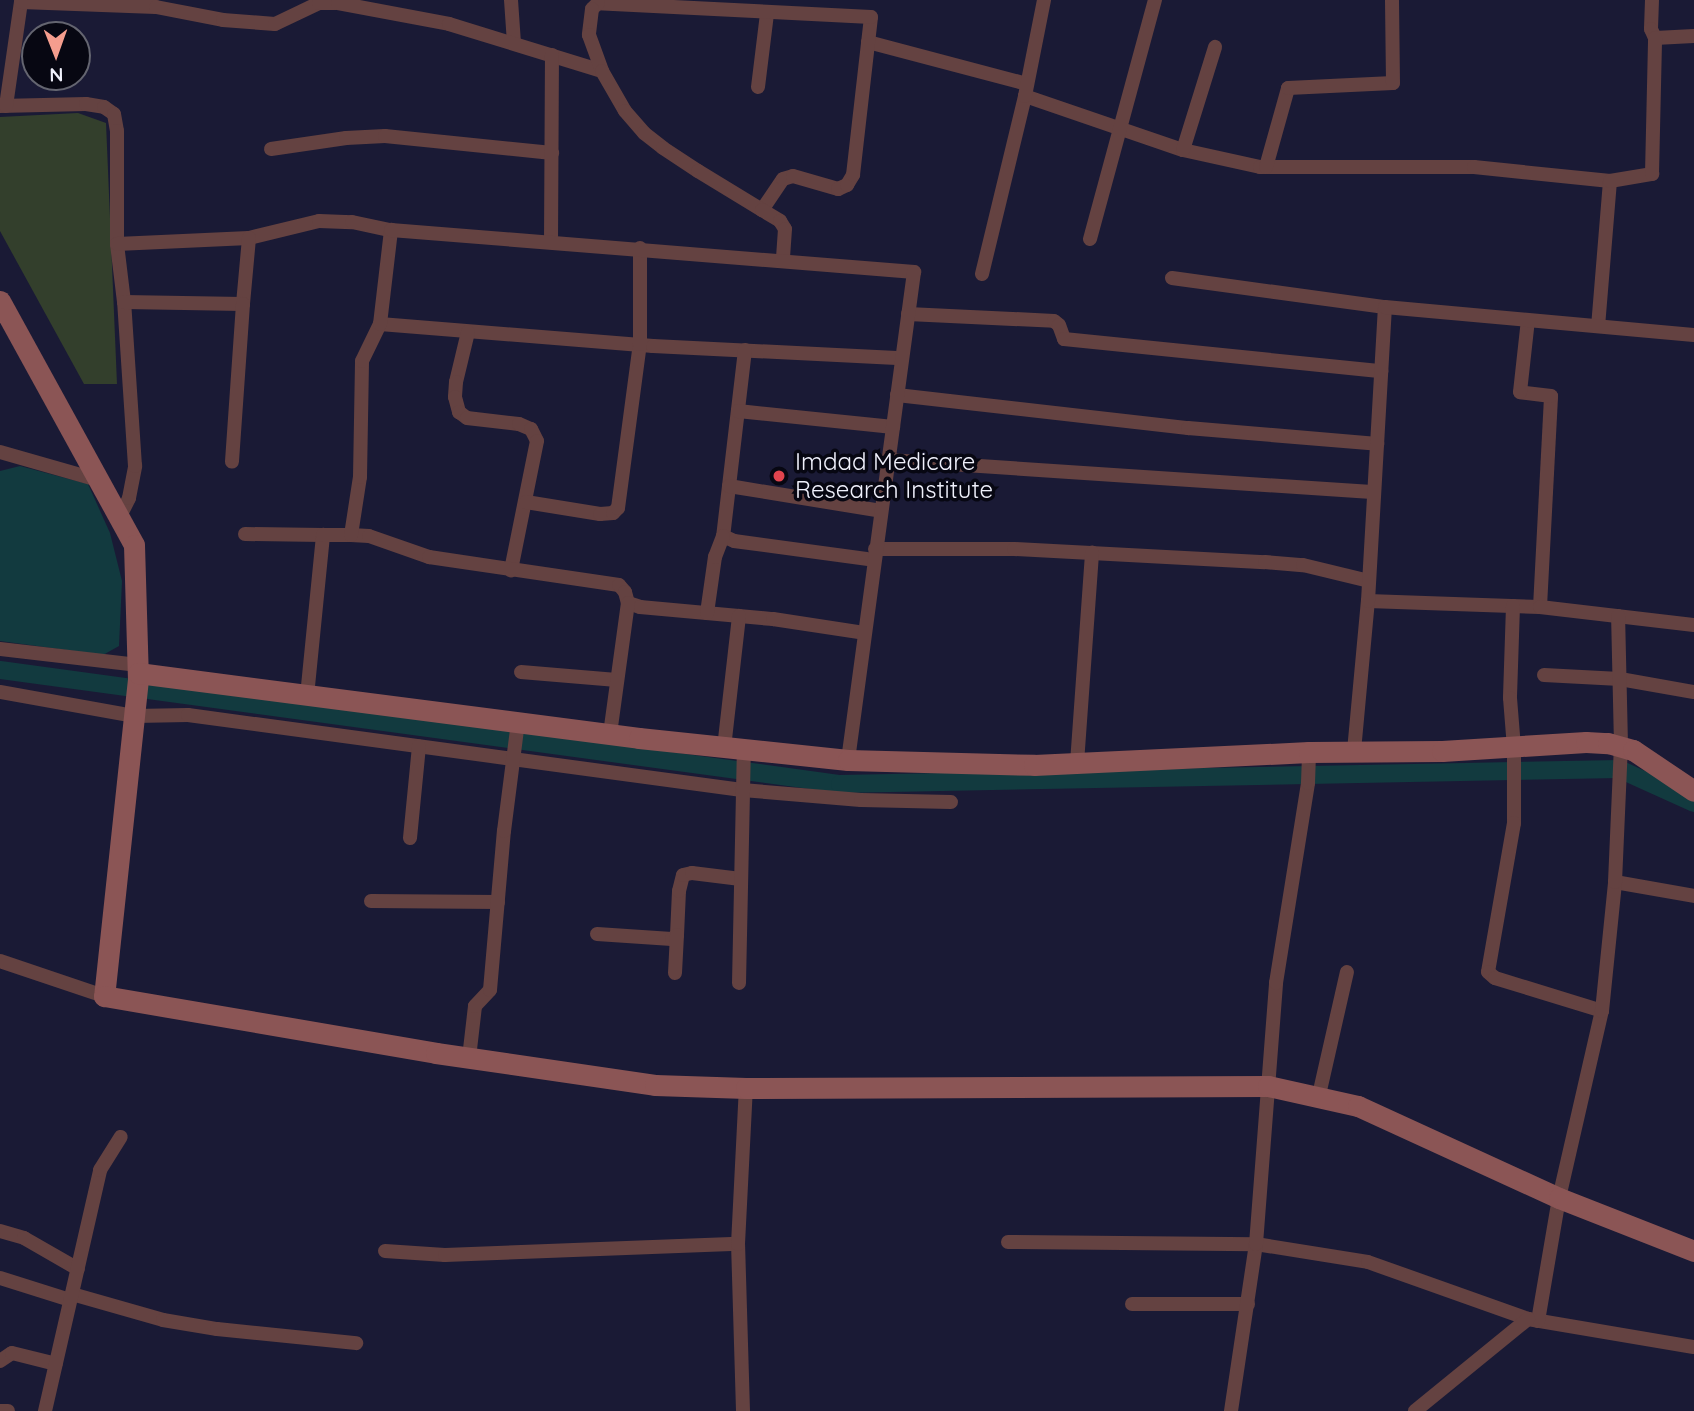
<!DOCTYPE html>
<style>
body{margin:0}
#map{position:relative;width:1694px;height:1411px;overflow:hidden;background:#1a1a35;font-family:Quicksand,sans-serif}
div>[style]{position:absolute}
.green>*{inset:0;background:#333f2c}
.water>*{inset:0;background:#123a3f}
.canal>*{height:18px;margin:-9px;padding:0 9px;transform-origin:9px;border-radius:9px;background:#123a3f}
.street>*{height:14px;margin:-7px;padding:0 7px;transform-origin:7px;border-radius:7px;background:#644241}
.secondary>*{height:21px;margin:-10.5px;padding:0 10.5px;transform-origin:10.5px;border-radius:10.5px;background:#8b5555}
.dots>*{width:19px;height:19px;translate:-50% -50%;box-sizing:border-box;border:4px solid #070712;border-radius:50%}
span{translate:-50% -50%;white-space:nowrap;text-align:center;line-height:1.15;-webkit-text-stroke:7px #070712;paint-order:stroke}
.poi-label{font-size:24px;color:#f0f1fc}
.left{translate:0 -50%;text-align:left}
.north{position:absolute;left:21px;top:21px;width:70px;height:70px;box-sizing:border-box;background:#070712;border:2px solid #646570;border-radius:50%;rotate:179deg;font-size:19px;font-weight:700;line-height:28px;text-align:center;color:#f0f1fc}
.north::after{content:'';display:block;margin:auto;width:24px;height:32px;background:#f59d8e;clip-path:polygon(50% 0,100% 100%,50% 72%,0 100%)}
</style>
<div id="map">
<div class="green">
<i style="clip-path:polygon(78px 113px,106px 123px,117px 384px,84px 384px,0 231px,0 117px)"></i>
</div>
<div class="water">
<i style="clip-path:polygon(20px 466px,88px 484px,110px 533px,122px 581px,119px 646px,103px 655px,0 641px,0 471px)"></i>
</div>
<div class="canal">
<i style="left:0;top:670px;width:848px;rotate:7.73deg"></i>
<i style="left:840px;top:784px;width:779px;rotate:-1.1deg"></i>
<i style="left:1619px;top:769px;width:82px;rotate:24.4deg"></i>
</div>
<div class="street">
<i style="left:511px;top:0;width:43px;rotate:86deg"></i>
<i style="left:1652px;top:0;width:29px;rotate:92deg"></i>
<i style="left:1651px;top:29px;width:10px;rotate:66deg"></i>
<i style="left:1655px;top:38px;width:39px;rotate:-3deg"></i>
<i style="left:868px;top:42px;width:164px;rotate:14.8deg"></i>
<i style="left:758px;top:87px;width:74px;rotate:-83deg"></i>
<i style="left:1025px;top:96px;width:167px;rotate:18.9deg"></i>
<i style="left:1183px;top:150px;width:79px;rotate:12.4deg"></i>
<i style="left:1260px;top:167px;width:214px"></i>
<i style="left:1474px;top:167px;width:137px;rotate:5.9deg"></i>
<i style="left:1610px;top:181px;width:145px;rotate:94.7deg"></i>
<i style="left:0;top:106px;width:86px;rotate:-1.3deg"></i>
<i style="left:86px;top:104px;width:18px;rotate:9deg"></i>
<i style="left:104px;top:107px;width:12px;rotate:35deg"></i>
<i style="left:114px;top:114px;width:17px;rotate:80deg"></i>
<i style="left:117px;top:131px;width:113px;rotate:90deg"></i>
<i style="left:117px;top:244px;width:58px;rotate:83.1deg"></i>
<i style="left:6px;top:106px;width:105px;rotate:-81.8deg"></i>
<i style="left:21px;top:2px;width:135px;rotate:2.1deg"></i>
<i style="left:156px;top:7px;width:68px;rotate:11deg"></i>
<i style="left:223px;top:20px;width:52px;rotate:4.4deg"></i>
<i style="left:275px;top:24px;width:49px;rotate:-25.5deg"></i>
<i style="left:319px;top:3px;width:19px"></i>
<i style="left:338px;top:3px;width:113px;rotate:10.7deg"></i>
<i style="left:449px;top:24px;width:160px;rotate:17.1deg"></i>
<i style="left:271px;top:149px;width:76px;rotate:-8.3deg"></i>
<i style="left:346px;top:138px;width:39px;rotate:-3deg"></i>
<i style="left:385px;top:136px;width:168px;rotate:5.8deg"></i>
<i style="left:1183px;top:150px;width:108px;rotate:-72.7deg"></i>
<i style="left:1266px;top:167px;width:82px;rotate:-74.4deg"></i>
<i style="left:1288px;top:88px;width:105px;rotate:-2.7deg"></i>
<i style="left:1393px;top:83px;width:83px;rotate:-90.7deg"></i>
<i style="left:1610px;top:181px;width:43px;rotate:-9.5deg"></i>
<i style="left:1652px;top:174px;width:136px;rotate:-88.7deg"></i>
<i style="left:762px;top:210px;width:37px;rotate:-56deg"></i>
<i style="left:783px;top:179px;width:10px;rotate:-17deg"></i>
<i style="left:793px;top:176px;width:47px;rotate:16.1deg"></i>
<i style="left:838px;top:189px;width:10px;rotate:-24deg"></i>
<i style="left:847px;top:185px;width:12px;rotate:-59deg"></i>
<i style="left:853px;top:175px;width:159px;rotate:-83.5deg"></i>
<i style="left:871px;top:17px;width:273px;rotate:-177.1deg"></i>
<i style="left:598px;top:3px;width:8px;rotate:135deg"></i>
<i style="left:592px;top:9px;width:26px;rotate:97deg"></i>
<i style="left:589px;top:35px;width:38px;rotate:70deg"></i>
<i style="left:602px;top:71px;width:46px;rotate:60.1deg"></i>
<i style="left:625px;top:111px;width:29px;rotate:49deg"></i>
<i style="left:644px;top:133px;width:24px;rotate:38deg"></i>
<i style="left:663px;top:148px;width:42px;rotate:33.3deg"></i>
<i style="left:698px;top:171px;width:75px;rotate:31.4deg"></i>
<i style="left:762px;top:210px;width:21px;rotate:31deg"></i>
<i style="left:780px;top:221px;width:9px;rotate:58deg"></i>
<i style="left:785px;top:229px;width:32px;rotate:94deg"></i>
<i style="left:249px;top:238px;width:72px;rotate:-13.7deg"></i>
<i style="left:319px;top:221px;width:33px;rotate:2deg"></i>
<i style="left:352px;top:222px;width:40px;rotate:12deg"></i>
<i style="left:1090px;top:239px;width:248px;rotate:-74.8deg"></i>
<i style="left:551px;top:242px;width:187px;rotate:-89.7deg"></i>
<i style="left:117px;top:244px;width:132px;rotate:-2.6deg"></i>
<i style="left:249px;top:238px;width:66px;rotate:95.2deg"></i>
<i style="left:982px;top:274px;width:183px;rotate:-76.4deg"></i>
<i style="left:1025px;top:96px;width:98px;rotate:-78.8deg"></i>
<i style="left:1172px;top:278px;width:215px;rotate:7.8deg"></i>
<i style="left:908px;top:314px;width:146px;rotate:2.7deg"></i>
<i style="left:1054px;top:321px;width:6px;rotate:39deg"></i>
<i style="left:1059px;top:325px;width:15px;rotate:70deg"></i>
<i style="left:1064px;top:339px;width:319px;rotate:5.8deg"></i>
<i style="left:380px;top:324px;width:274px;rotate:4.6deg"></i>
<i style="left:653px;top:346px;width:249px;rotate:2.8deg"></i>
<i style="left:468px;top:332px;width:51px;rotate:103.5deg"></i>
<i style="left:456px;top:382px;width:15px;rotate:94deg"></i>
<i style="left:455px;top:397px;width:16px;rotate:75deg"></i>
<i style="left:459px;top:412px;width:10px;rotate:37deg"></i>
<i style="left:467px;top:418px;width:52px;rotate:6.6deg"></i>
<i style="left:519px;top:424px;width:13px;rotate:23deg"></i>
<i style="left:531px;top:429px;width:13px;rotate:63deg"></i>
<i style="left:537px;top:441px;width:132px;rotate:101.4deg"></i>
<i style="left:745px;top:350px;width:187px;rotate:96.7deg"></i>
<i style="left:723px;top:536px;width:12px;rotate:24deg"></i>
<i style="left:734px;top:541px;width:141px;rotate:7.7deg"></i>
<i style="left:897px;top:395px;width:293px;rotate:6.5deg"></i>
<i style="left:1188px;top:428px;width:190px;rotate:4.8deg"></i>
<i style="left:738px;top:411px;width:156px;rotate:5.9deg"></i>
<i style="left:0;top:452px;width:102px;rotate:15.9deg"></i>
<i style="left:889px;top:460px;width:484px;rotate:3.8deg"></i>
<i style="left:729px;top:486px;width:154px;rotate:9.3deg"></i>
<i style="left:526px;top:502px;width:75px;rotate:9.2deg"></i>
<i style="left:600px;top:514px;width:13px;rotate:-4deg"></i>
<i style="left:613px;top:513px;width:7px;rotate:-45deg"></i>
<i style="left:618px;top:508px;width:165px;rotate:-82.4deg"></i>
<i style="left:640px;top:344px;width:96px;rotate:-90deg"></i>
<i style="left:119px;top:518px;width:22px;rotate:-63deg"></i>
<i style="left:129px;top:498px;width:33px;rotate:-79deg"></i>
<i style="left:135px;top:466px;width:164px;rotate:-93.8deg"></i>
<i style="left:124px;top:302px;width:119px;rotate:1deg"></i>
<i style="left:243px;top:304px;width:158px;rotate:94deg"></i>
<i style="left:245px;top:534px;width:78px;rotate:0.7deg"></i>
<i style="left:351px;top:535px;width:18px;rotate:3deg"></i>
<i style="left:369px;top:536px;width:64px;rotate:19.3deg"></i>
<i style="left:429px;top:557px;width:192px;rotate:8.4deg"></i>
<i style="left:619px;top:585px;width:9px;rotate:49deg"></i>
<i style="left:625px;top:592px;width:11px;rotate:75deg"></i>
<i style="left:628px;top:603px;width:13px;rotate:18deg"></i>
<i style="left:640px;top:607px;width:134px;rotate:5.2deg"></i>
<i style="left:773px;top:619px;width:92px;rotate:8.7deg"></i>
<i style="left:875px;top:549px;width:139px"></i>
<i style="left:1014px;top:549px;width:251px;rotate:3deg"></i>
<i style="left:1265px;top:562px;width:38px;rotate:5deg"></i>
<i style="left:1303px;top:565px;width:68px;rotate:13.6deg"></i>
<i style="left:1368px;top:601px;width:172px;rotate:2deg"></i>
<i style="left:1540px;top:607px;width:211px;rotate:-87deg"></i>
<i style="left:1551px;top:396px;width:31px;rotate:-173deg"></i>
<i style="left:1520px;top:392px;width:72px;rotate:-83.7deg"></i>
<i style="left:1513px;top:606px;width:92px;rotate:91.9deg"></i>
<i style="left:1510px;top:698px;width:50px;rotate:85.4deg"></i>
<i style="left:1514px;top:748px;width:75px;rotate:90deg"></i>
<i style="left:1514px;top:823px;width:151px;rotate:99.9deg"></i>
<i style="left:1488px;top:972px;width:9px;rotate:41deg"></i>
<i style="left:1495px;top:978px;width:112px;rotate:17.1deg"></i>
<i style="left:1540px;top:607px;width:155px;rotate:6.7deg"></i>
<i style="left:707px;top:613px;width:57px;rotate:-81.9deg"></i>
<i style="left:715px;top:557px;width:22px;rotate:-69deg"></i>
<i style="left:0;top:649px;width:139px;rotate:6.6deg"></i>
<i style="left:521px;top:672px;width:96px;rotate:4.8deg"></i>
<i style="left:1544px;top:675px;width:76px;rotate:3deg"></i>
<i style="left:1620px;top:679px;width:75px;rotate:10deg"></i>
<i style="left:0;top:692px;width:137px;rotate:10.1deg"></i>
<i style="left:135px;top:716px;width:53px;rotate:-1.1deg"></i>
<i style="left:188px;top:715px;width:559px;rotate:7.71deg"></i>
<i style="left:742px;top:790px;width:119px;rotate:4.8deg"></i>
<i style="left:861px;top:800px;width:90px;rotate:1.3deg"></i>
<i style="left:307px;top:696px;width:162px;rotate:-84.3deg"></i>
<i style="left:323px;top:535px;width:28px"></i>
<i style="left:351px;top:535px;width:59px;rotate:-81.2deg"></i>
<i style="left:360px;top:477px;width:116px;rotate:-89deg"></i>
<i style="left:362px;top:361px;width:41px;rotate:-64.1deg"></i>
<i style="left:380px;top:324px;width:95px;rotate:-83.3deg"></i>
<i style="left:391px;top:230px;width:525px;rotate:4.59deg"></i>
<i style="left:914px;top:272px;width:492px;rotate:97.7deg"></i>
<i style="left:610px;top:734px;width:132px;rotate:-82.2deg"></i>
<i style="left:724px;top:748px;width:133px;rotate:-83.5deg"></i>
<i style="left:1354px;top:751px;width:151px;rotate:-84.7deg"></i>
<i style="left:1368px;top:601px;width:294px;rotate:-86.7deg"></i>
<i style="left:1385px;top:307px;width:310px;rotate:5.2deg"></i>
<i style="left:1077px;top:763px;width:211px;rotate:-85.9deg"></i>
<i style="left:410px;top:838px;width:92px;rotate:-84.4deg"></i>
<i style="left:1615px;top:882px;width:80px;rotate:10deg"></i>
<i style="left:371px;top:901px;width:127px;rotate:0.5deg"></i>
<i style="left:597px;top:934px;width:75px;rotate:3.8deg"></i>
<i style="left:672px;top:939px;width:6px;rotate:-39deg"></i>
<i style="left:677px;top:935px;width:44px;rotate:-87.4deg"></i>
<i style="left:679px;top:891px;width:16px;rotate:-76deg"></i>
<i style="left:683px;top:875px;width:9px;rotate:-13deg"></i>
<i style="left:692px;top:873px;width:49px;rotate:7deg"></i>
<i style="left:0;top:961px;width:110px;rotate:18.6deg"></i>
<i style="left:675px;top:973px;width:38px;rotate:-87deg"></i>
<i style="left:739px;top:983px;width:233px;rotate:-88.8deg"></i>
<i style="left:469px;top:1058px;width:52px;rotate:-83.4deg"></i>
<i style="left:475px;top:1006px;width:22px;rotate:-47deg"></i>
<i style="left:490px;top:990px;width:160px;rotate:-85deg"></i>
<i style="left:504px;top:831px;width:110px;rotate:-82.7deg"></i>
<i style="left:1319px;top:1095px;width:126px;rotate:-77.2deg"></i>
<i style="left:0;top:1231px;width:25px;rotate:16deg"></i>
<i style="left:24px;top:1238px;width:62px;rotate:29.9deg"></i>
<i style="left:1008px;top:1242px;width:248px;rotate:0.5deg"></i>
<i style="left:1256px;top:1244px;width:113px;rotate:9.1deg"></i>
<i style="left:1368px;top:1262px;width:170px;rotate:19.6deg"></i>
<i style="left:1528px;top:1319px;width:168px;rotate:9.6deg"></i>
<i style="left:385px;top:1251px;width:60px;rotate:3.8deg"></i>
<i style="left:445px;top:1255px;width:293px;rotate:-2.2deg"></i>
<i style="left:0;top:1278px;width:73px;rotate:17.4deg"></i>
<i style="left:72px;top:1294px;width:95px;rotate:15.9deg"></i>
<i style="left:163px;top:1320px;width:55px;rotate:9.5deg"></i>
<i style="left:217px;top:1329px;width:140px;rotate:5.8deg"></i>
<i style="left:1132px;top:1304px;width:116px"></i>
<i style="left:1538px;top:1321px;width:125px;rotate:-80.3deg"></i>
<i style="left:1559px;top:1198px;width:192px;rotate:-77.1deg"></i>
<i style="left:1602px;top:1011px;width:130px;rotate:-84.2deg"></i>
<i style="left:1615px;top:882px;width:137px;rotate:-87.5deg"></i>
<i style="left:1621px;top:745px;width:129px;rotate:-91.3deg"></i>
<i style="left:0;top:1361px;width:14px;rotate:-34deg"></i>
<i style="left:12px;top:1353px;width:45px;rotate:14deg"></i>
<i style="left:0;top:1411px;width:8px"></i>
<i style="left:45px;top:1411px;width:247px;rotate:-77.1deg"></i>
<i style="left:100px;top:1170px;width:39px;rotate:-58deg"></i>
<i style="left:743px;top:1411px;width:167px;rotate:-91.7deg"></i>
<i style="left:738px;top:1244px;width:156px;rotate:-87.1deg"></i>
<i style="left:1231px;top:1411px;width:169px;rotate:-81.5deg"></i>
<i style="left:1256px;top:1244px;width:262px;rotate:-85.6deg"></i>
<i style="left:1276px;top:983px;width:203px;rotate:-80.9deg"></i>
<i style="left:1308px;top:783px;width:31px;rotate:-88deg"></i>
<i style="left:1415px;top:1411px;width:146px;rotate:-39.2deg"></i>
</div>
<div class="secondary">
<i style="left:0;top:301px;width:278px;rotate:61.2deg"></i>
<i style="left:134px;top:545px;width:134px;rotate:88.3deg"></i>
<i style="left:138px;top:679px;width:319px;rotate:96.1deg"></i>
<i style="left:104px;top:996px;width:337px;rotate:9.7deg"></i>
<i style="left:436px;top:1053px;width:221px;rotate:8.3deg"></i>
<i style="left:655px;top:1085px;width:91px;rotate:1.9deg"></i>
<i style="left:746px;top:1088px;width:522px;rotate:-0.22deg"></i>
<i style="left:1268px;top:1086px;width:92px;rotate:12.5deg"></i>
<i style="left:1358px;top:1106px;width:221px;rotate:24.6deg"></i>
<i style="left:1559px;top:1198px;width:145px;rotate:21.4deg"></i>
<i style="left:138px;top:673px;width:505px;rotate:7.39deg"></i>
<i style="left:639px;top:738px;width:210px;rotate:6deg"></i>
<i style="left:848px;top:760px;width:186px;rotate:1.5deg"></i>
<i style="left:1034px;top:765px;width:275px;rotate:-2.7deg"></i>
<i style="left:1309px;top:752px;width:133px;rotate:-0.4deg"></i>
<i style="left:1442px;top:751px;width:144px;rotate:-3.6deg"></i>
<i style="left:1586px;top:742px;width:22px;rotate:3deg"></i>
<i style="left:1608px;top:743px;width:26px;rotate:16deg"></i>
<i style="left:1633px;top:750px;width:73px;rotate:33.9deg"></i>
</div>
<div class="dots">
<i style="left:779px;top:476px;background:#e0444e"></i>
</div>
<div class="poi-label">
<span class="left" style="left:795px;top:476px">Imdad Medicare<br>Research Institute</span>
</div>
<div class="north">N</div>
</div>
